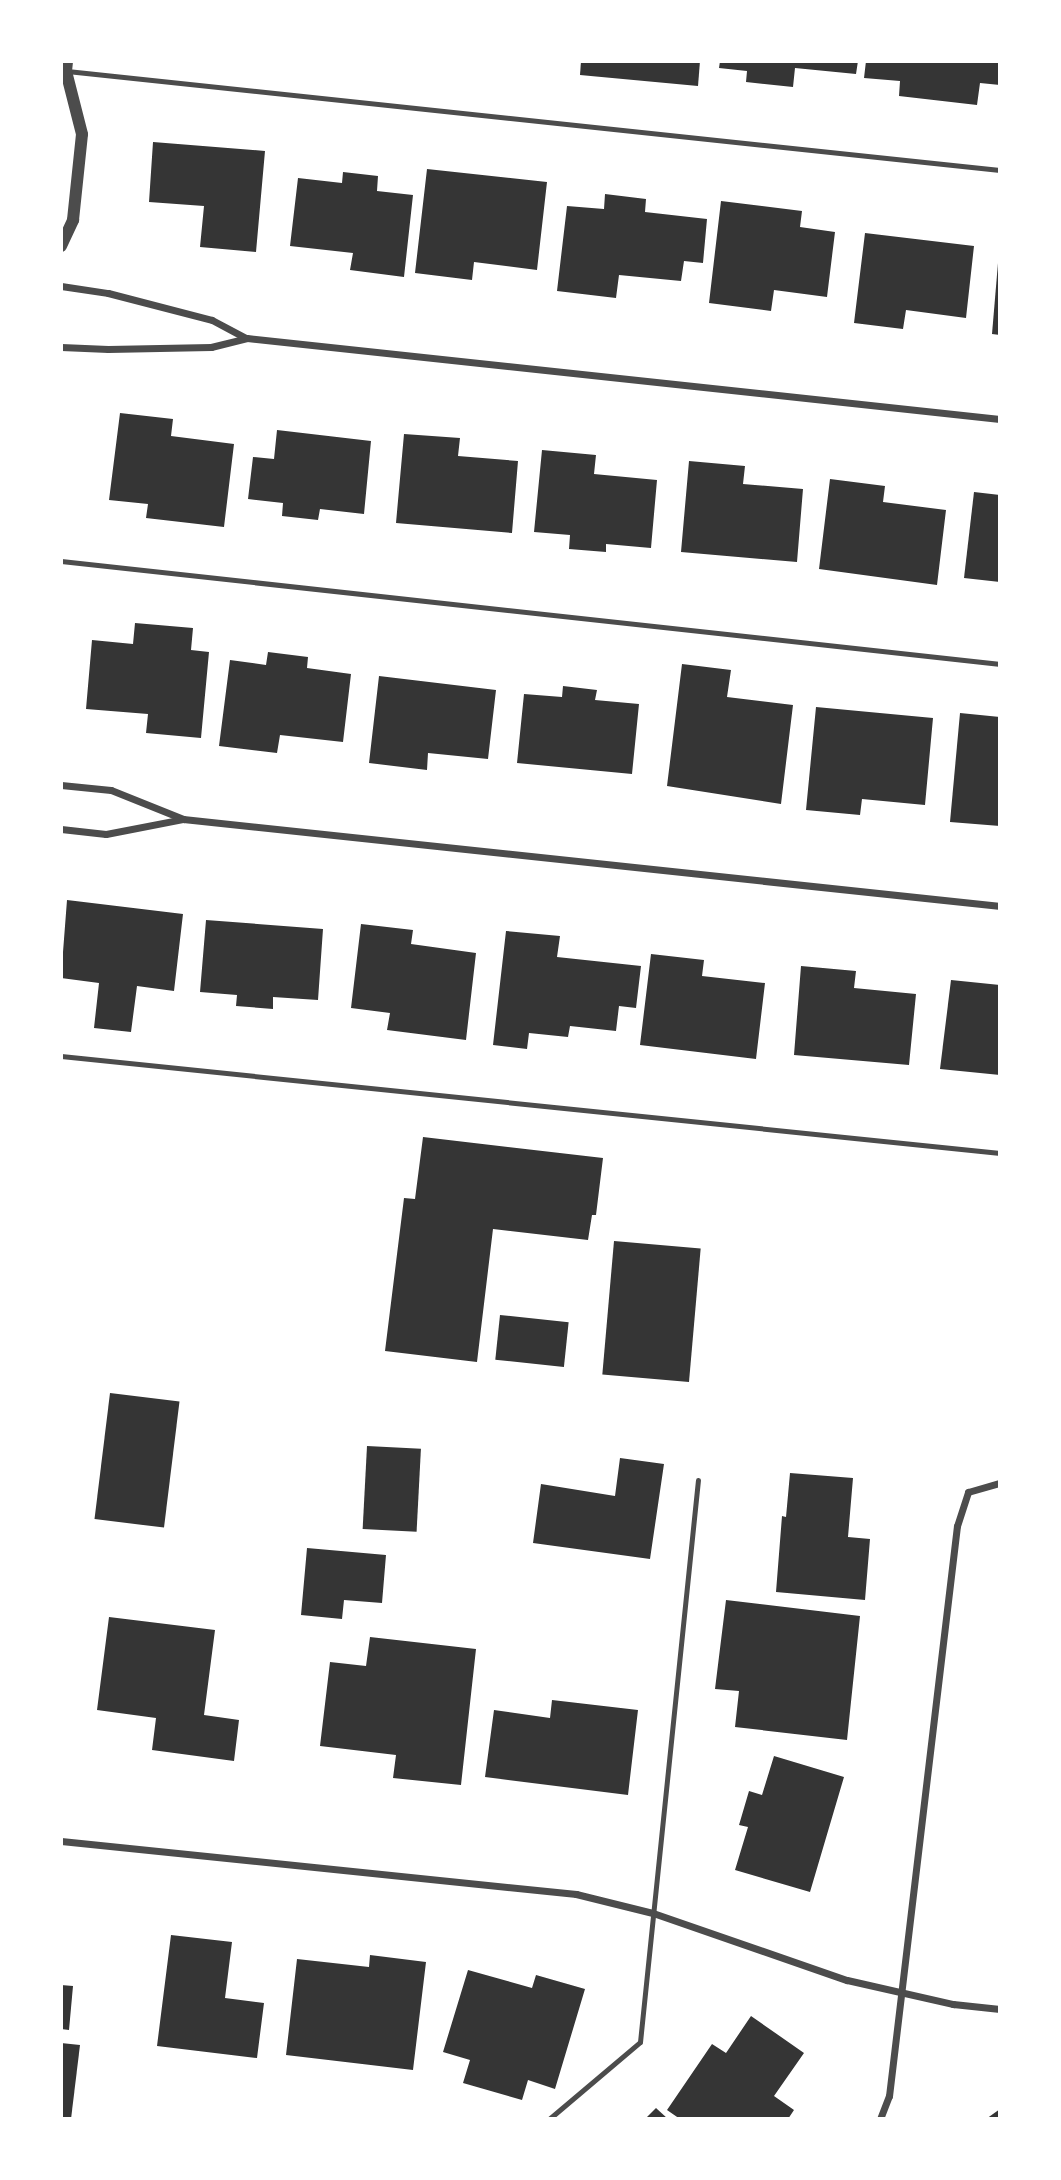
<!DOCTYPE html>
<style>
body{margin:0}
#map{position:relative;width:1061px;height:2180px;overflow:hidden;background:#fff;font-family:Signika,sans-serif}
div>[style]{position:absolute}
.building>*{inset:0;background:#353535;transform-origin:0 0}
.service>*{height:5px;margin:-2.5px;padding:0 2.5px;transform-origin:2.5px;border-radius:2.5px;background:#4c4c4c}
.minor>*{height:7px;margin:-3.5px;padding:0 3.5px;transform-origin:3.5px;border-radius:3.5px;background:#4c4c4c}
.tertiary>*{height:12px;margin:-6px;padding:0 6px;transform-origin:6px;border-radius:6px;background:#4c4c4c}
span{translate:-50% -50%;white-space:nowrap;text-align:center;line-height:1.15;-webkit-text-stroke:7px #fff;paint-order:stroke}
.frame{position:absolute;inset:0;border:63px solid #fff;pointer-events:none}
</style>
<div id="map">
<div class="building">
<i style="clip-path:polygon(581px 61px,700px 61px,698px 86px,580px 75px)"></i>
<i style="clip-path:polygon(720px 61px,858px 61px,856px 74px,795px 68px,793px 87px,746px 82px,747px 71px,719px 68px)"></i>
<i style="clip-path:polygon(866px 61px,1000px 61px,1000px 85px,980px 83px,977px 105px,899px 96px,900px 81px,864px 78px)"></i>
<i style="clip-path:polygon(153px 142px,265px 151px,256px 252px,200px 247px,204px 206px,149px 202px)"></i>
<i style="clip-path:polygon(427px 169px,547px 182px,537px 270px,474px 262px,472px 280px,415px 273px)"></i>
<i style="clip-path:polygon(343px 172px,378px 176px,377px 191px,413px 195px,404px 277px,350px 270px,353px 253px,290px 246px,298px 178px,342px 183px)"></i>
<i style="clip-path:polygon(605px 194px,646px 199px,645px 212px,707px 219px,703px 263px,684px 261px,681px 281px,619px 275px,616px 298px,557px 291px,567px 206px,604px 209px)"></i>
<i style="clip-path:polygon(721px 201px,802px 211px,800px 227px,835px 232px,827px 297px,774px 290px,771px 311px,709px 303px)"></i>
<i style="clip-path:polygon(865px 233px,974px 246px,966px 318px,906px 310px,903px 329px,854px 323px)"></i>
<i style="clip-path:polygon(998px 263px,1000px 263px,1000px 335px,992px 334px)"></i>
<i style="clip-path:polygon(120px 413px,173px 419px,171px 436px,234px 444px,224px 527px,146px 518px,148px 504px,109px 500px)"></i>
<i style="clip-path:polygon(277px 430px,371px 441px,364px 514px,320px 509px,318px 520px,282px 516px,283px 503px,248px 499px,253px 457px,274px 459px)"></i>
<i style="clip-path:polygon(404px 434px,460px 438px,458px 456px,518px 461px,512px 533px,396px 523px)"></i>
<i style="clip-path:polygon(542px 450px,596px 455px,594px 474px,657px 480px,651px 548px,606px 544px,606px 552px,569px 549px,570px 535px,534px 532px)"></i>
<i style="clip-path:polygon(689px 461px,745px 466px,743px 484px,803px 489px,797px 562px,681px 552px)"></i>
<i style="clip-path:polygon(830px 479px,885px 486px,883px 502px,946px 510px,937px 585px,819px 569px)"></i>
<i style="clip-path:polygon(974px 492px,1000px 495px,1000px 582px,964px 578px)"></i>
<i style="clip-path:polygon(135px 623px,193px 628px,191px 650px,209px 652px,201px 738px,146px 733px,148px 714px,86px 709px,92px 640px,133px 644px)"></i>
<i style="clip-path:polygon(268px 652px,308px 657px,307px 668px,351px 674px,343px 742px,280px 735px,277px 753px,219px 746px,230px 660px,266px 665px)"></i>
<i style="clip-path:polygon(682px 664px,731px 670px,727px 697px,793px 705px,781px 804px,667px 786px)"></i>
<i style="clip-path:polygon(379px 676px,496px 690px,488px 759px,428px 753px,427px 770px,369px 763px)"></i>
<i style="clip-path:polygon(563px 686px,597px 690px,595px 700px,639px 704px,632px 774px,517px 763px,524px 694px,562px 697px)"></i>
<i style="clip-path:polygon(816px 707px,933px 718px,925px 805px,862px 799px,860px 815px,806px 810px)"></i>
<i style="clip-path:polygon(960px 713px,1000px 717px,1000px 826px,950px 822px)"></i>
<i style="clip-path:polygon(67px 900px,183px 914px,174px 991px,137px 986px,131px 1032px,94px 1028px,99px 983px,61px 978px)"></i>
<i style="clip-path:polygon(206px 920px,323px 929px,318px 1000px,273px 997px,273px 1009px,236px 1006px,237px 995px,200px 992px)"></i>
<i style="clip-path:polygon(361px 924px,413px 930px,411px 944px,476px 953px,466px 1040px,387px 1030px,390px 1013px,351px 1008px)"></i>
<i style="clip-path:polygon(506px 931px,560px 936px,557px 957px,641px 966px,636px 1008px,619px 1006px,616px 1031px,570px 1026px,568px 1037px,529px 1033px,527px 1049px,493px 1045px)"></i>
<i style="clip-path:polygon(651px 954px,704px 960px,702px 976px,765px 983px,756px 1059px,640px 1045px)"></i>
<i style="clip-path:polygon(801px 966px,856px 971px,854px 988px,916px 994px,909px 1065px,794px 1055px)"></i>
<i style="clip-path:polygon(951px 980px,1000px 985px,1000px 1075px,940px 1069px)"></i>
<i style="clip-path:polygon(423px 1137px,603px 1158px,596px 1215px,592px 1215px,588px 1240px,493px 1229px,477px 1362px,385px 1351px,404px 1198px,415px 1199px)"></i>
<i style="left:614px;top:1241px;width:87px;height:134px;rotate:5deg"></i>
<i style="left:500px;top:1315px;width:69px;height:45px;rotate:6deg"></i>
<i style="left:110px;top:1393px;width:70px;height:127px;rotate:7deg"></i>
<i style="left:367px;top:1446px;width:54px;height:83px;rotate:3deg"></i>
<i style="clip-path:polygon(620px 1458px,664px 1464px,650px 1559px,533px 1543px,541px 1484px,615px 1496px)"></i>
<i style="clip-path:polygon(790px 1473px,853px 1478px,848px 1537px,870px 1539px,865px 1600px,776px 1592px,782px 1516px,786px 1517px)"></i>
<i style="clip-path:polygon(307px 1548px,386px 1555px,382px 1603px,344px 1600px,342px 1619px,301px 1615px)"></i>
<i style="clip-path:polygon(726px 1600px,860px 1616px,847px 1740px,735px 1727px,739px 1691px,715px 1689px)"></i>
<i style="clip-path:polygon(109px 1617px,215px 1630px,204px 1715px,239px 1720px,234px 1761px,152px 1750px,156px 1718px,97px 1710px)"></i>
<i style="clip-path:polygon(370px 1637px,476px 1649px,461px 1785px,393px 1778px,396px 1755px,320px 1746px,330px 1662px,366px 1666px)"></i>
<i style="clip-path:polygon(552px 1700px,638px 1710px,628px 1795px,485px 1777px,494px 1710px,550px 1718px)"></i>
<i style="clip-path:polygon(774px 1756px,844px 1777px,810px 1892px,735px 1870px,748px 1827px,739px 1825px,749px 1791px,762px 1795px)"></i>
<i style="clip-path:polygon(171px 1935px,232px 1942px,225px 1998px,264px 2003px,257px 2058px,157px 2046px)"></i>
<i style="clip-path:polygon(370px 1955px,426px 1962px,413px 2070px,286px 2055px,297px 1959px,369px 1967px)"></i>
<i style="clip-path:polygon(468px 1970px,532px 1988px,536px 1975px,585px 1989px,555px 2089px,528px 2080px,522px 2100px,463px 2083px,470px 2060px,443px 2052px)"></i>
<i style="clip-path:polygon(61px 1985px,73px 1986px,69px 2030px,61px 2029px)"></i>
<i style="clip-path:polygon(751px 2016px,804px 2053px,774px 2096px,794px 2110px,788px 2119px,680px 2119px,667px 2110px,712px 2044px,726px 2053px)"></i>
<i style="clip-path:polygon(61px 2043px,80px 2045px,71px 2119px,61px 2119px)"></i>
<i style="clip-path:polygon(656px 2108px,668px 2119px,645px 2119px)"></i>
<i style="clip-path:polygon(1000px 2109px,1000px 2119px,986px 2119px)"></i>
</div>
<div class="service">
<i style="left:67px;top:71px;width:938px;rotate:6.06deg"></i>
<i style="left:61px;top:561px;width:945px;rotate:6.26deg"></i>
<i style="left:61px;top:1056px;width:944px;rotate:5.9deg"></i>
<i style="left:549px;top:2119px;width:119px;rotate:-40.2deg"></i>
<i style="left:640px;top:2042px;width:565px;rotate:-84.11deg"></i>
</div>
<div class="minor">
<i style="left:61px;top:286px;width:48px;rotate:8.5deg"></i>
<i style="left:108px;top:293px;width:107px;rotate:14.6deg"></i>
<i style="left:212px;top:320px;width:38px;rotate:28deg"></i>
<i style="left:61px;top:347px;width:47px;rotate:2.4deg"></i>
<i style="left:108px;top:349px;width:103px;rotate:-1.1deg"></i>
<i style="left:211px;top:347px;width:37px;rotate:-14deg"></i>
<i style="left:247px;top:338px;width:757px;rotate:6.14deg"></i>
<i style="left:61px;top:785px;width:50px;rotate:5.7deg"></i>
<i style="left:111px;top:790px;width:78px;rotate:21.9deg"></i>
<i style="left:183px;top:819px;width:822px;rotate:6.08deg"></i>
<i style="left:61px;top:829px;width:45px;rotate:6.3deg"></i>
<i style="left:106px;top:834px;width:78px;rotate:-11deg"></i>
<i style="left:61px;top:1841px;width:518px;rotate:5.88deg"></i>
<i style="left:576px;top:1894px;width:79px;rotate:13.9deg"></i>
<i style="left:653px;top:1913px;width:205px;rotate:19.1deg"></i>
<i style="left:847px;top:1980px;width:109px;rotate:12.8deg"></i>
<i style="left:953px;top:2004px;width:47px;rotate:6.1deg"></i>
<i style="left:880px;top:2119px;width:25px;rotate:-69deg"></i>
<i style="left:889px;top:2096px;width:574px;rotate:-83.2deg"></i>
<i style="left:957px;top:1526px;width:36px;rotate:-72deg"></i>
<i style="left:968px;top:1492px;width:33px;rotate:-16deg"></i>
</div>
<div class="tertiary">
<i style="left:61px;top:246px;width:29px;rotate:-65deg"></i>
<i style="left:73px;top:220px;width:86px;rotate:-84deg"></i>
<i style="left:82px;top:134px;width:65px;rotate:-104.3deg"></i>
<i style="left:66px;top:71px;width:10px;rotate:-84deg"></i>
</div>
<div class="frame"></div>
</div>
